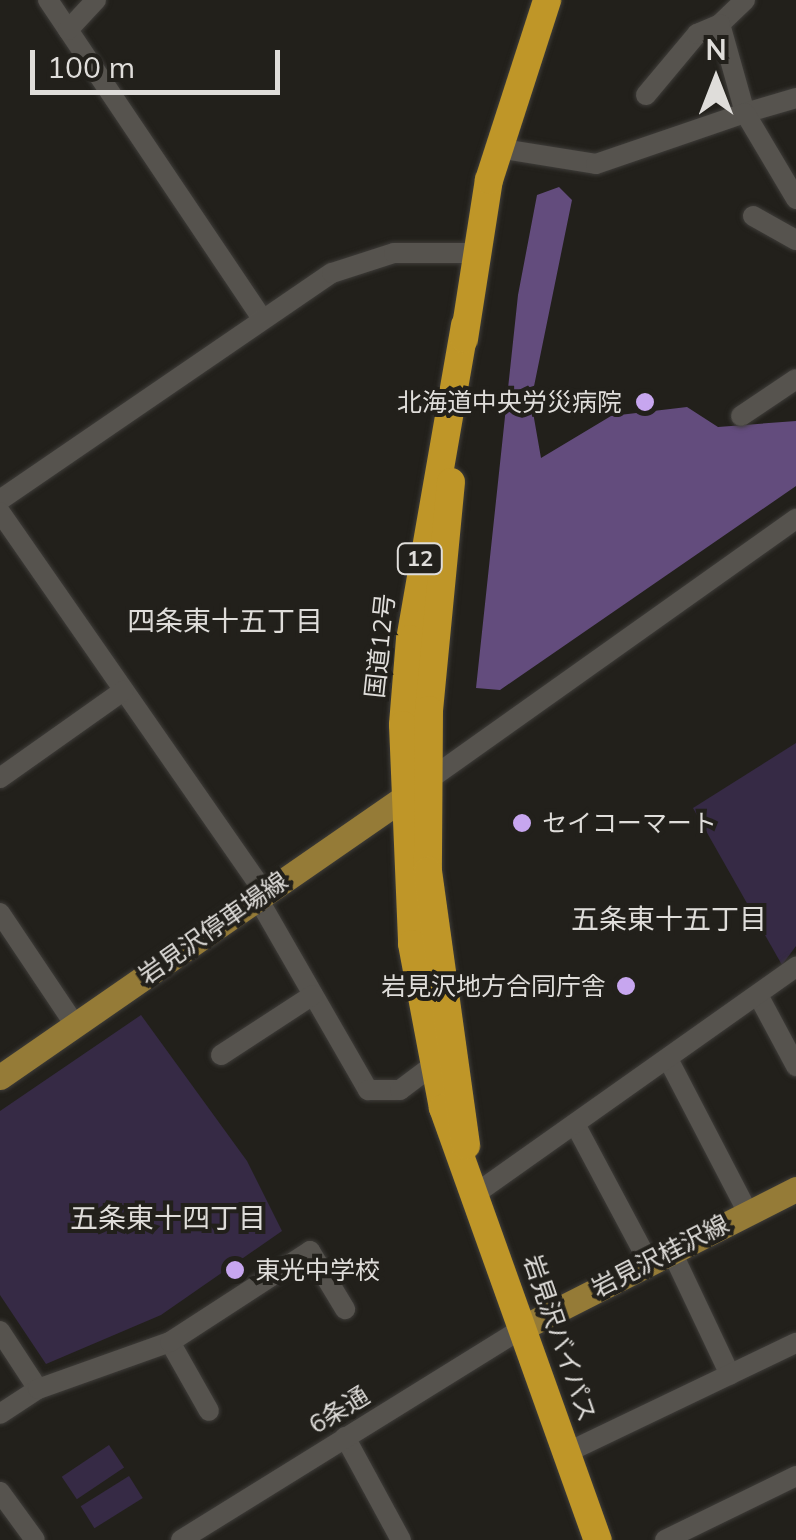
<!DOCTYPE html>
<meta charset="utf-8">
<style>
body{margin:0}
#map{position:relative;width:796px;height:1540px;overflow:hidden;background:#22201b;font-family:Mulish,"Noto Sans JP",sans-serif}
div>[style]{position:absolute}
.green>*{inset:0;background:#362a45;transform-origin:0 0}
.forest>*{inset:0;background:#634c7d}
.roads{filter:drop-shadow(0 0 2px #3e3c39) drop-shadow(0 0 2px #3e3c39)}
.minor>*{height:20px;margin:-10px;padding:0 10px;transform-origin:10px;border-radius:10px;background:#56534e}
.major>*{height:25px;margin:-12.5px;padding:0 12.5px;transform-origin:12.5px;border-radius:12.5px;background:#957b37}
.highway>*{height:28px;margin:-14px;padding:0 14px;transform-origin:14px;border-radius:14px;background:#bf9628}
.dots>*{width:28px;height:28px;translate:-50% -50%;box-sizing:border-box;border:5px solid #22201b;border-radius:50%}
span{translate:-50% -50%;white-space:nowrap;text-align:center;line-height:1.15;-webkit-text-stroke:8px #22201b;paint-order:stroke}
.shield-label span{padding:2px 8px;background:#22201b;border:2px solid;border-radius:8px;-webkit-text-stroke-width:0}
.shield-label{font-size:22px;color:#dfddda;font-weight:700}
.poi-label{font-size:25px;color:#dfddda}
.right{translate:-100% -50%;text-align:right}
.left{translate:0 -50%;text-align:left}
.street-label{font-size:25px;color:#dfddda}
.neighbourhood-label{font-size:28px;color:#dfddda}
.north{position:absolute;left:666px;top:30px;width:100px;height:100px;-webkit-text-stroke:8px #22201b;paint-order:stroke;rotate:0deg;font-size:28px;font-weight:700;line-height:40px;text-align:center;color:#dfddda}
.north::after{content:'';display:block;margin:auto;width:35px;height:45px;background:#dfddda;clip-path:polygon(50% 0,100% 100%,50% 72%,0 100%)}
.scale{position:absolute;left:30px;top:50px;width:250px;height:45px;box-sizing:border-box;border:5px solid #dfddda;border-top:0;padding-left:12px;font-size:30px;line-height:35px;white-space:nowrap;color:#dfddda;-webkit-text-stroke:8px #22201b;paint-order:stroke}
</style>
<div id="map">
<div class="green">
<i style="clip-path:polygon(796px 743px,796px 946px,782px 965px,693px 808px)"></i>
<i style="clip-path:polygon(141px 1015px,247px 1161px,282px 1231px,161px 1315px,46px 1364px,0 1295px,0 1111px)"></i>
<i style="left:109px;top:1445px;width:27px;height:57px;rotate:56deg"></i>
<i style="left:129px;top:1476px;width:26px;height:57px;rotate:58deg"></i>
</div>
<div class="forest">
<i style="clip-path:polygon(559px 187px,572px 200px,531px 401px,541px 458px,611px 416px,687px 407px,718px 427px,796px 421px,796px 486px,500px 690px,476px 688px,518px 295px,537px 195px)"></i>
</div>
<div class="roads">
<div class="minor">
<i style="left:48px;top:0;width:382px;rotate:56.1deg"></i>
<i style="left:745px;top:0;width:35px;rotate:136deg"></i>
<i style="left:720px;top:24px;width:92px;rotate:74.3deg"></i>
<i style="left:745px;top:113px;width:53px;rotate:-16.4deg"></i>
<i style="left:68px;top:30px;width:41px;rotate:-47deg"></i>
<i style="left:646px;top:95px;width:80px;rotate:-50.1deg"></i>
<i style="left:697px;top:34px;width:25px;rotate:-23deg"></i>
<i style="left:497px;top:148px;width:100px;rotate:9.2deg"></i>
<i style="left:596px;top:164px;width:157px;rotate:-18.9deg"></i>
<i style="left:745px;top:113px;width:100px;rotate:59.3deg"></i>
<i style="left:753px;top:216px;width:49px;rotate:29.2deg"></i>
<i style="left:741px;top:416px;width:66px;rotate:-33.9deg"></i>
<i style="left:0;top:500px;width:402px;rotate:-34.4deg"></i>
<i style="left:332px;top:273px;width:65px;rotate:-17.9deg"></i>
<i style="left:394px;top:253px;width:81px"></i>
<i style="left:0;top:512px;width:463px;rotate:55.2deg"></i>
<i style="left:0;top:778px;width:151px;rotate:-35.3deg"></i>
<i style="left:427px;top:781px;width:453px;rotate:-35.4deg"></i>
<i style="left:257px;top:897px;width:223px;rotate:60.1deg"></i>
<i style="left:368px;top:1090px;width:32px"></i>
<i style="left:400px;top:1090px;width:40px;rotate:-37deg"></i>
<i style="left:0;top:913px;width:135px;rotate:56.2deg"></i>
<i style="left:758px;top:995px;width:81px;rotate:61.8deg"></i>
<i style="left:221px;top:1055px;width:110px;rotate:-33.1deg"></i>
<i style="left:668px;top:1059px;width:171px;rotate:62.5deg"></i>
<i style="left:576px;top:1126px;width:153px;rotate:61.9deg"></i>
<i style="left:478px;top:1192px;width:390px;rotate:-35.3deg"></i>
<i style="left:671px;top:1250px;width:138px;rotate:64.7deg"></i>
<i style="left:0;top:1331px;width:69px;rotate:56.8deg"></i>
<i style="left:38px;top:1389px;width:45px;rotate:146.7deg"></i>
<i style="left:170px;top:1342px;width:79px;rotate:60.5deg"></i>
<i style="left:38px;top:1389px;width:140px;rotate:-19.6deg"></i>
<i style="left:170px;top:1342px;width:167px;rotate:-33deg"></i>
<i style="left:310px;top:1251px;width:68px;rotate:58.9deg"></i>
<i style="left:345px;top:1437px;width:117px;rotate:61.5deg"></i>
<i style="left:568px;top:1452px;width:253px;rotate:-25.6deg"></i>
<i style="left:0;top:1492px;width:59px;rotate:53.9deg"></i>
<i style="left:181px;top:1540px;width:406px;rotate:-31.8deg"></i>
<i style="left:665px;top:1540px;width:146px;rotate:-26deg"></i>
</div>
<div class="major">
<i style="left:0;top:1077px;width:510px;rotate:-34.69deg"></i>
<i style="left:526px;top:1326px;width:303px;rotate:-26.9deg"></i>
</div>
<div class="highway">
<i style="left:465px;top:325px;width:319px;rotate:99.9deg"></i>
<i style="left:410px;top:639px;width:86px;rotate:94.7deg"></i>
<i style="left:403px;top:725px;width:219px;rotate:87.6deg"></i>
<i style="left:412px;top:944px;width:167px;rotate:79.3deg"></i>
<i style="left:443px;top:1108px;width:459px;rotate:70.3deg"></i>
<i style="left:464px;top:339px;width:161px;rotate:-81.1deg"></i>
<i style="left:489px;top:180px;width:189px;rotate:-72.1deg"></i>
<i style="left:451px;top:482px;width:229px;rotate:95.5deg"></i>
<i style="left:429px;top:710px;width:161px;rotate:90.4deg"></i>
<i style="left:428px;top:871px;width:277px;rotate:82.1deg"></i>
</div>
</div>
<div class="dots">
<i style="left:645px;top:402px;background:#c7a6ef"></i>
<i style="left:522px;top:823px;background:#c7a6ef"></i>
<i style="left:626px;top:986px;background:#c7a6ef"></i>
<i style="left:235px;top:1270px;background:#c7a6ef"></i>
</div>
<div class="shield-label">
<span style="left:420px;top:559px">12</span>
</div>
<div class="poi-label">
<span class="right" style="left:622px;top:402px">北海道中央労災病院</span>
<span class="left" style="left:542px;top:823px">セイコーマート</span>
<span class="right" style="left:606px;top:986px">岩見沢地方合同庁舎</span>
<span class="left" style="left:255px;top:1270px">東光中学校</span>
</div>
<div class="street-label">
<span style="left:380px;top:646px;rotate:-84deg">国道12号</span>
<span style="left:213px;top:928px;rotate:-35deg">岩見沢停車場線</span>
<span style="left:660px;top:1256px;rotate:-27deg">岩見沢桂沢線</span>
<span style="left:560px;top:1338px;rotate:71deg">岩見沢バイパス</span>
<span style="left:339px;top:1410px;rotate:-32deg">6条通</span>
</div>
<div class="neighbourhood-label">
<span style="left:225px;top:621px">四条東十五丁目</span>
<span style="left:669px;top:919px">五条東十五丁目</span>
<span style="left:168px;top:1218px">五条東十四丁目</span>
</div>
<div class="north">N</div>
<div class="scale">100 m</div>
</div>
